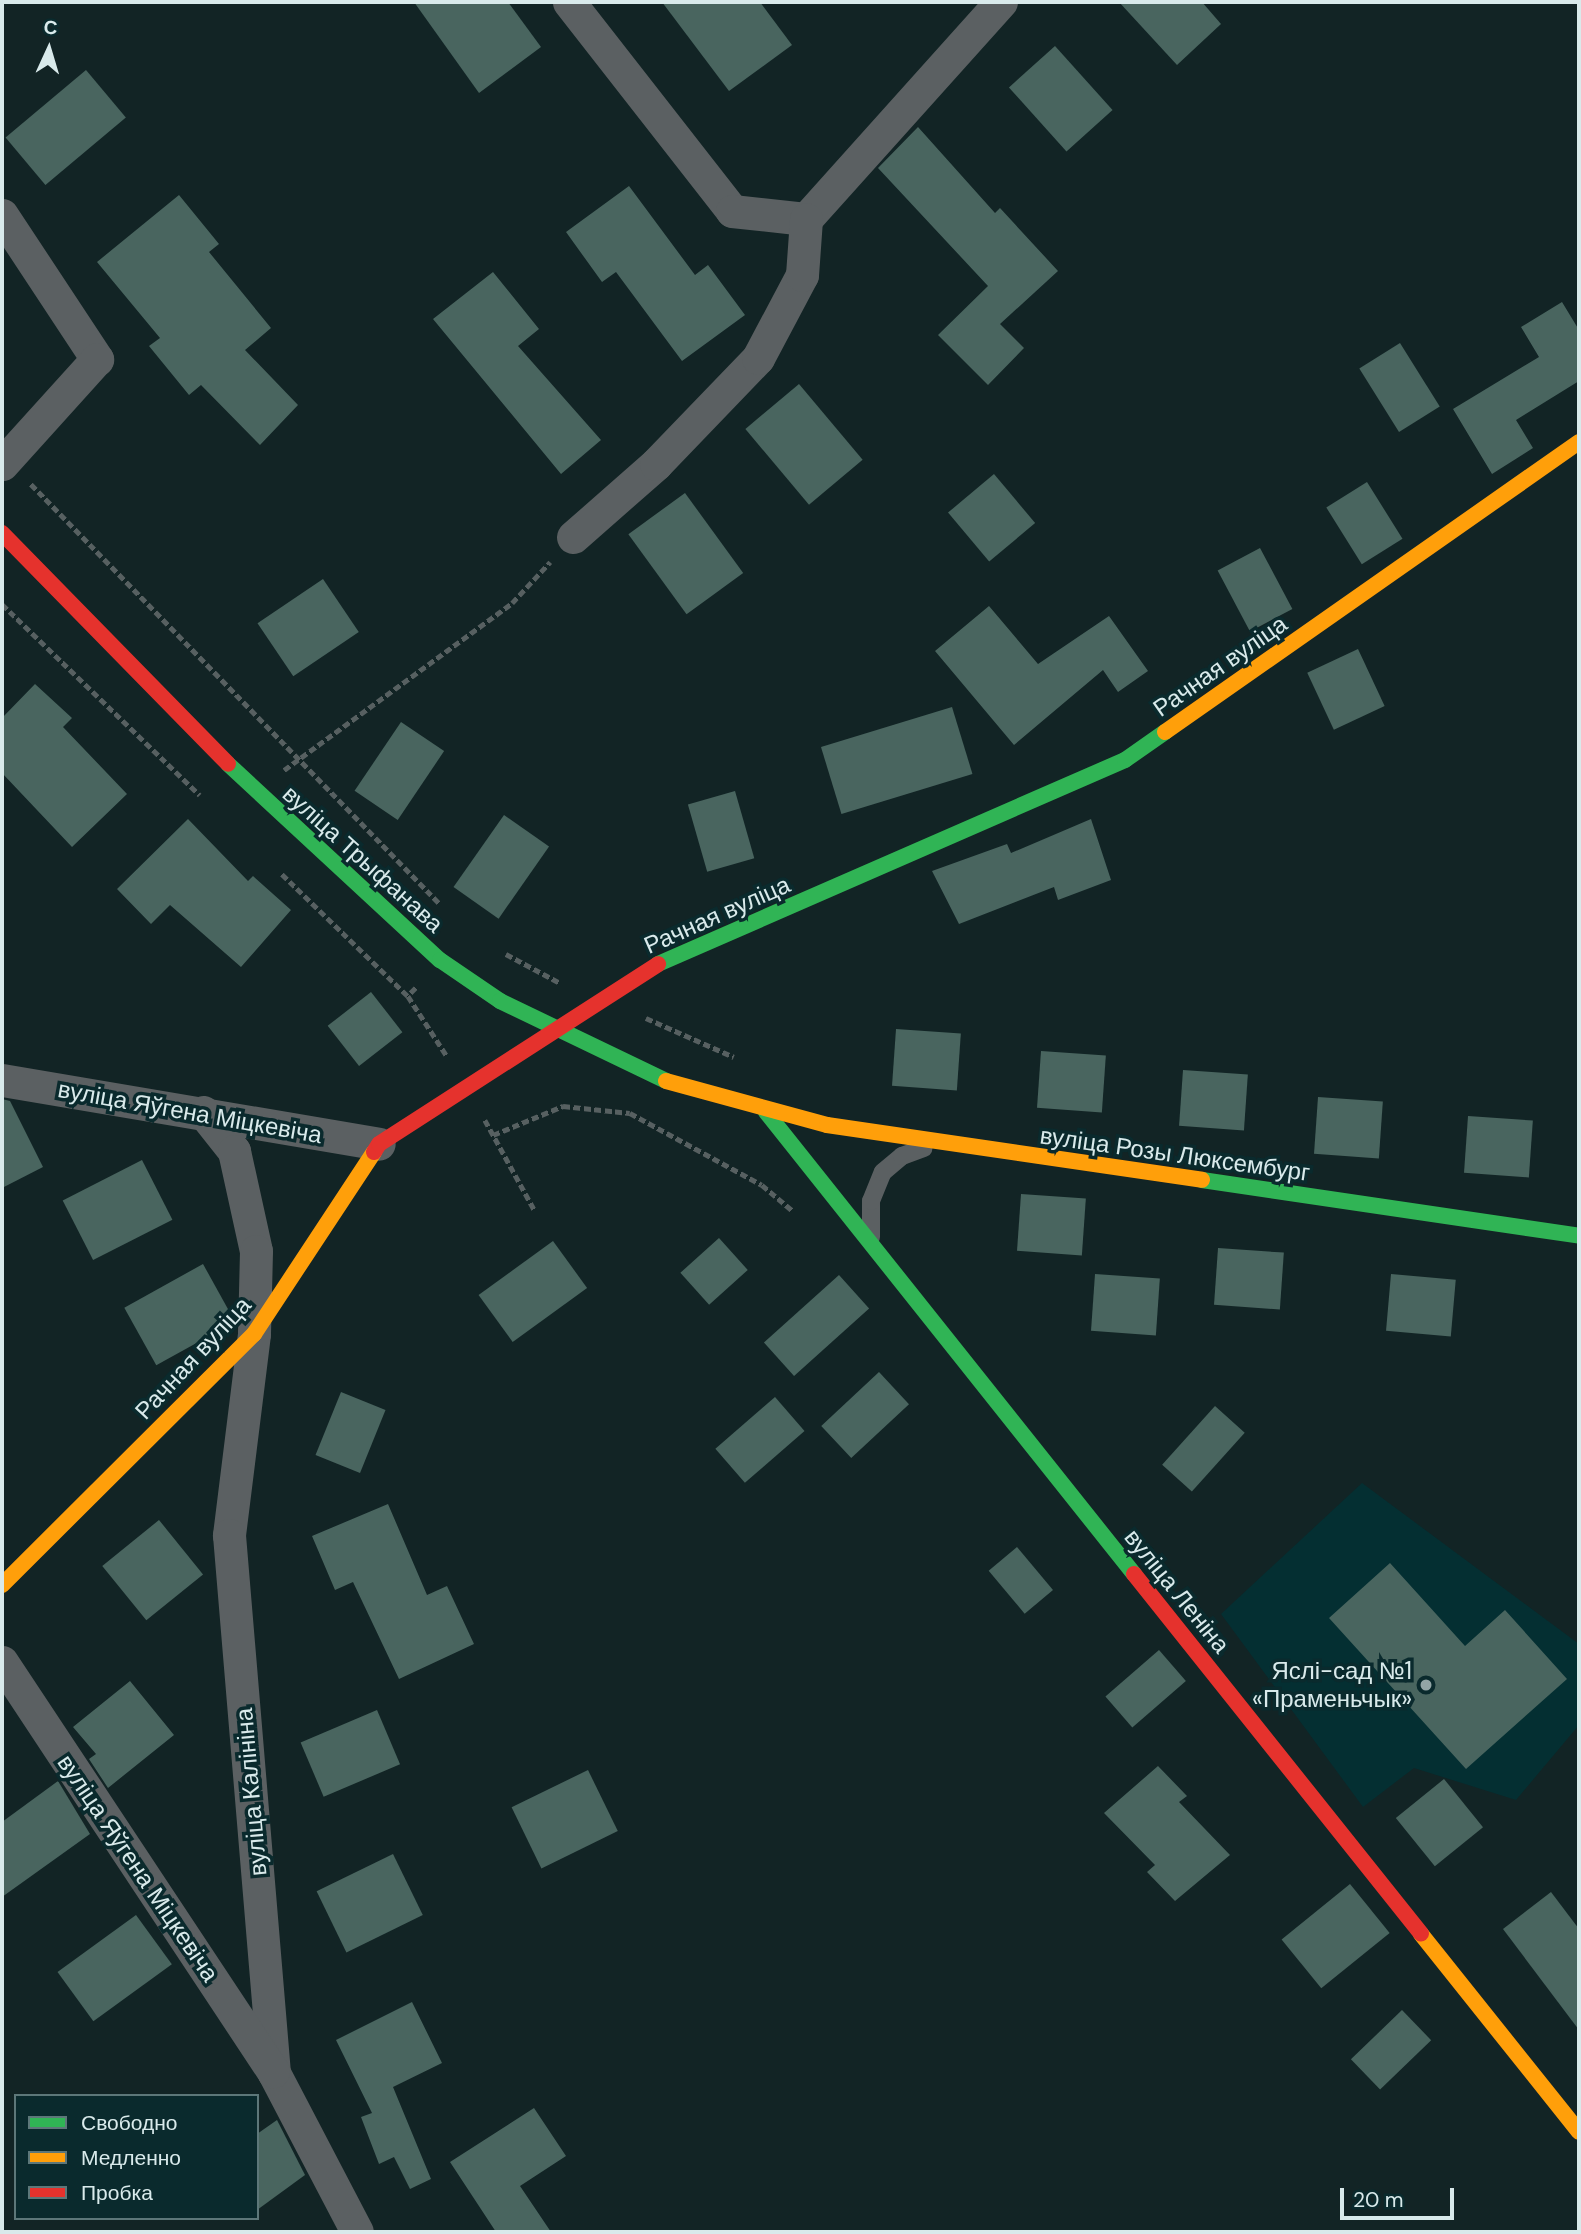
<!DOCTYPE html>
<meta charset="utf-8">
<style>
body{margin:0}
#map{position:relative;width:1581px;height:2234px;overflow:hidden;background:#122425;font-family:"DM Sans",sans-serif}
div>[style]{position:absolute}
.built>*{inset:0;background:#042f32}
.building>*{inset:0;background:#49655f;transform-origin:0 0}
.path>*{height:4.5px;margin-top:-2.25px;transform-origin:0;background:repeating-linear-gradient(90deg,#576061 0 7px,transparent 0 10.5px)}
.lane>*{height:18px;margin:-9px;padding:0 9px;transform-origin:9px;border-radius:9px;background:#5b6062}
.street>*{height:33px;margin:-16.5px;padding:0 16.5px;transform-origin:16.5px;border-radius:16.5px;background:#5b6062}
.fast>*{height:16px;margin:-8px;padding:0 8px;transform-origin:8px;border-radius:8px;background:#30b455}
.slow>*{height:16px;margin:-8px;padding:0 8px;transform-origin:8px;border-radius:8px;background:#ff9f0a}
.jam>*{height:16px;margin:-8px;padding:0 8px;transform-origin:8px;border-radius:8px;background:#e5322d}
.dots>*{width:19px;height:19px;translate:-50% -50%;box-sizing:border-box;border:4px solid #0a2a2d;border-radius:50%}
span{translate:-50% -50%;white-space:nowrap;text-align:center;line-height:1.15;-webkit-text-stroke:7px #0a2a2d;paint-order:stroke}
.street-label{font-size:24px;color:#d9eaeb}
.poi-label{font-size:24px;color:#d9eaeb}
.right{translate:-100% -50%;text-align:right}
.frame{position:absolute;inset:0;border:4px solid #d9eaeb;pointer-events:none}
.legend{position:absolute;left:14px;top:2094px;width:245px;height:126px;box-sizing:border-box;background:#0a2a2d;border:2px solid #5d7779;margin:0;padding:9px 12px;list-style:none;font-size:21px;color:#d9eaeb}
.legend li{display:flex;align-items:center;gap:14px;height:35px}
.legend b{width:35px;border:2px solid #5d7779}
.north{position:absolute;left:14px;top:14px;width:70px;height:70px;-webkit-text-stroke:5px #0a2a2d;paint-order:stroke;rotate:4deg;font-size:19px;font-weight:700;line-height:28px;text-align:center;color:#d9eaeb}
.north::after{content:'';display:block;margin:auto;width:24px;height:32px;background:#d9eaeb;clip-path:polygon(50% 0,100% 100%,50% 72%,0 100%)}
.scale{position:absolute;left:1340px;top:2188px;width:114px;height:32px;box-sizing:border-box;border:4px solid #d9eaeb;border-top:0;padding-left:9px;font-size:21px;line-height:24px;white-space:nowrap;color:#d9eaeb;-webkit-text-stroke:5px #0a2a2d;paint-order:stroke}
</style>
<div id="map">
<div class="built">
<i style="clip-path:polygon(1362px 1483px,1579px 1644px,1579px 1725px,1516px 1800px,1414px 1768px,1363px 1807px,1221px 1614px)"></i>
</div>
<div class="building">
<i style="clip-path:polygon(414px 2px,508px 2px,541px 47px,479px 93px)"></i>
<i style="clip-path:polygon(662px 2px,760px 2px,792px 45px,729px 91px)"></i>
<i style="clip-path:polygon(1119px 2px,1202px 2px,1221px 24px,1177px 65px)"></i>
<i style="left:1055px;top:46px;width:86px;height:62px;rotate:48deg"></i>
<i style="left:86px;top:70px;width:62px;height:105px;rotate:50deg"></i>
<i style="clip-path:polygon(918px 127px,995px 213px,1000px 208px,1058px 271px,1000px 324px,1024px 348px,988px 385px,938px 335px,988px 286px,878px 168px)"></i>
<i style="clip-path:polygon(629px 186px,695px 275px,708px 265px,745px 315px,682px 361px,616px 272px,602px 282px,566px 232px)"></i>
<i style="clip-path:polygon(179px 195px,219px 244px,209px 252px,271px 328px,245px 350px,298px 405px,260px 445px,201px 385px,189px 395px,149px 346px,160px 338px,97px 262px)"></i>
<i style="clip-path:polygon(493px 272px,539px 329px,518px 346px,601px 440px,561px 474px,433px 319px)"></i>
<i style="clip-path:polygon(1562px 302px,1579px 330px,1579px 381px,1516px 420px,1533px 448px,1492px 474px,1453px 409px,1539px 357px,1521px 327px)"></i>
<i style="left:1400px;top:343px;width:75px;height:48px;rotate:58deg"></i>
<i style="left:799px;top:384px;width:99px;height:70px;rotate:50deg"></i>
<i style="left:994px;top:474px;width:64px;height:60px;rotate:50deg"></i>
<i style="left:1367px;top:482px;width:67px;height:48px;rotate:58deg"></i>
<i style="left:685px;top:493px;width:99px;height:70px;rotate:54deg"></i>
<i style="left:1260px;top:548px;width:69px;height:48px;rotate:62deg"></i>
<i style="left:323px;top:579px;width:64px;height:79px;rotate:56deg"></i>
<i style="clip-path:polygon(989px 606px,1038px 664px,1109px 616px,1148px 671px,1118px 692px,1103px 670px,1014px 745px,935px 651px)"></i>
<i style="left:1358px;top:649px;width:63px;height:56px;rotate:65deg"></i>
<i style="clip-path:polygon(35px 684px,72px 718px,63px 727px,127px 794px,72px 847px,2px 773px,2px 718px)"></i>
<i style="left:952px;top:707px;width:70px;height:137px;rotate:73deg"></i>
<i style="left:401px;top:722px;width:52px;height:83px;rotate:34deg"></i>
<i style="left:735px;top:791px;width:70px;height:49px;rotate:74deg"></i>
<i style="left:504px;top:815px;width:55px;height:88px;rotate:35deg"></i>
<i style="clip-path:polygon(188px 819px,248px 881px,253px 876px,291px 910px,241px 967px,170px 905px,151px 924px,117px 889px)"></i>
<i style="clip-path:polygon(1091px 819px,1111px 880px,1058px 900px,1054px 887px,959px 924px,932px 871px,1007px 844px,1011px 853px)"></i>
<i style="left:371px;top:992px;width:51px;height:55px;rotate:52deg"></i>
<i style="left:896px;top:1029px;width:65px;height:57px;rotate:4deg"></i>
<i style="left:1041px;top:1051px;width:65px;height:57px;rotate:4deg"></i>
<i style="left:1183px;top:1070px;width:65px;height:56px;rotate:4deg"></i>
<i style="left:1318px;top:1097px;width:65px;height:57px;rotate:4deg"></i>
<i style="clip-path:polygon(2px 1099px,10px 1101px,43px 1167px,2px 1188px)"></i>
<i style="left:1468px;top:1116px;width:65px;height:57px;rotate:4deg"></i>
<i style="left:142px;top:1160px;width:67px;height:89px;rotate:63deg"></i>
<i style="left:1021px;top:1194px;width:65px;height:57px;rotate:4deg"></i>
<i style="left:719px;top:1238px;width:43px;height:52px;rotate:48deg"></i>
<i style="left:553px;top:1241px;width:58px;height:92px;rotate:54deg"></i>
<i style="left:1218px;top:1248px;width:66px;height:57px;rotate:4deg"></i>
<i style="left:203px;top:1264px;width:66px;height:90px;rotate:61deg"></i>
<i style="left:1095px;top:1274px;width:65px;height:57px;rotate:4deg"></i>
<i style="left:1391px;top:1274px;width:65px;height:57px;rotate:5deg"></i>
<i style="left:839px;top:1275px;width:45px;height:101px;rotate:48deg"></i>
<i style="left:879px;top:1372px;width:44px;height:79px;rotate:47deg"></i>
<i style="left:341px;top:1392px;width:48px;height:68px;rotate:22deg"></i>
<i style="left:775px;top:1397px;width:45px;height:79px;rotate:49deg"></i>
<i style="left:1215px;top:1406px;width:40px;height:79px;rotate:42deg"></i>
<i style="clip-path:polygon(388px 1504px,427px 1595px,447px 1586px,474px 1644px,399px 1679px,353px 1582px,335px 1590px,312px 1536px)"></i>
<i style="left:159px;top:1520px;width:70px;height:73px;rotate:51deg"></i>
<i style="left:1017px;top:1547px;width:56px;height:37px;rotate:50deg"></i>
<i style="clip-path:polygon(1390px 1563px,1465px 1646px,1505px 1610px,1567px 1679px,1466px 1769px,1329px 1618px)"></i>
<i style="left:1159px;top:1650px;width:41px;height:71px;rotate:49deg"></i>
<i style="clip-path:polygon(130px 1681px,174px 1735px,108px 1788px,89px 1759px,96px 1754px,73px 1727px)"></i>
<i style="left:377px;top:1710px;width:59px;height:83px;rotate:67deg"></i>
<i style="clip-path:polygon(1158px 1766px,1187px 1796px,1179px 1802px,1230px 1855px,1175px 1901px,1147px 1872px,1155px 1865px,1104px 1813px)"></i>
<i style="left:588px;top:1770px;width:68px;height:85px;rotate:64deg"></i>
<i style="left:1444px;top:1779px;width:62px;height:62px;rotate:51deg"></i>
<i style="clip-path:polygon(58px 1781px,90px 1834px,2px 1897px,2px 1822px)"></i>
<i style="left:393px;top:1854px;width:68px;height:85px;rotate:64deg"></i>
<i style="left:1350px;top:1884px;width:63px;height:88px;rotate:51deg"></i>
<i style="clip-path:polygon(1551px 1892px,1579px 1929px,1579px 2030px,1503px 1929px)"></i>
<i style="left:136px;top:1915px;width:61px;height:97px;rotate:54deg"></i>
<i style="clip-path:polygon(412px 2002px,442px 2063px,393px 2087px,431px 2179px,410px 2189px,394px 2157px,379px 2164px,361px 2117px,372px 2113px,336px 2040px)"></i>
<i style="left:1402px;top:2010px;width:42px;height:71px;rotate:46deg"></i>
<i style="clip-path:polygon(534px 2108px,566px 2156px,520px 2186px,551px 2232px,496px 2232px,450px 2162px)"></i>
<i style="clip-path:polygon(277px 2120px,305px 2175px,257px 2210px,257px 2134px)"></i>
</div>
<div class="path">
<i style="left:31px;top:484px;width:586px;rotate:45.76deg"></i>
<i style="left:2px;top:604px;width:275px;rotate:44deg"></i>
<i style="left:284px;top:770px;width:283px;rotate:-36.2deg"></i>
<i style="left:512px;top:603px;width:56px;rotate:-47.2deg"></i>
<i style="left:282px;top:874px;width:175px;rotate:44.1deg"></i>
<i style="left:506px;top:954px;width:61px;rotate:28.2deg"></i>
<i style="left:416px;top:988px;width:11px;rotate:135deg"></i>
<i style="left:408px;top:996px;width:72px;rotate:57deg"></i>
<i style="left:646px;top:1018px;width:96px;rotate:23.9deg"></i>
<i style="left:485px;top:1120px;width:104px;rotate:61.2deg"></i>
<i style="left:493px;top:1135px;width:76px;rotate:-22.5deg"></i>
<i style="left:563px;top:1106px;width:67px;rotate:6deg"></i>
<i style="left:630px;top:1113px;width:150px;rotate:28.6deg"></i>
<i style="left:762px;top:1185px;width:39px;rotate:40deg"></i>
</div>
<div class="lane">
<i style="left:871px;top:1237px;width:36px;rotate:-90deg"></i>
<i style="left:871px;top:1201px;width:31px;rotate:-68deg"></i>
<i style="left:883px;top:1172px;width:25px;rotate:-40deg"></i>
<i style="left:902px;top:1156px;width:23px;rotate:-20deg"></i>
</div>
<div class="street">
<i style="left:569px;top:2px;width:265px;rotate:52deg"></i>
<i style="left:732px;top:211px;width:74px;rotate:6.2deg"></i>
<i style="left:806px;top:219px;width:292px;rotate:-48.1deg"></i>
<i style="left:2px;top:215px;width:173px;rotate:56.6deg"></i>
<i style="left:97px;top:359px;width:142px;rotate:132.1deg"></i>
<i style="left:573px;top:537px;width:111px;rotate:-41.3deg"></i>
<i style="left:656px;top:464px;width:147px;rotate:-46.1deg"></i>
<i style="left:758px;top:358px;width:94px;rotate:-62.1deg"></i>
<i style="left:802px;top:275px;width:56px;rotate:-85.9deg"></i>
<i style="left:2px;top:1080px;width:382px;rotate:9.6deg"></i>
<i style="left:203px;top:1112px;width:50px;rotate:51.5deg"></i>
<i style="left:234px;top:1151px;width:102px;rotate:77.6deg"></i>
<i style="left:256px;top:1251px;width:83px;rotate:91.4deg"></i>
<i style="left:254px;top:1334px;width:203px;rotate:97.1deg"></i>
<i style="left:229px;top:1535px;width:540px;rotate:85.22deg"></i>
<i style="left:274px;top:2073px;width:179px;rotate:62.4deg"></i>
<i style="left:2px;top:1662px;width:491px;rotate:56.5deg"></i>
</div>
<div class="fast">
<i style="left:228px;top:764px;width:289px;rotate:42.8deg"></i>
<i style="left:440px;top:960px;width:73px;rotate:34.3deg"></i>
<i style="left:500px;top:1001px;width:184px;rotate:25.7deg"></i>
<i style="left:658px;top:964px;width:510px;rotate:-23.6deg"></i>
<i style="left:1125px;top:760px;width:49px;rotate:-35deg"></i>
<i style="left:766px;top:1112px;width:591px;rotate:51.46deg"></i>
<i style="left:1202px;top:1180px;width:381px;rotate:8.4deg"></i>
</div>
<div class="slow">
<i style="left:1165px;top:732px;width:505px;rotate:-35.01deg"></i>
<i style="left:666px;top:1081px;width:167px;rotate:15.3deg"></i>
<i style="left:827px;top:1125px;width:379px;rotate:8.3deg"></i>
<i style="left:2px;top:1585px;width:356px;rotate:-44.9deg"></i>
<i style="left:254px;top:1334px;width:218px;rotate:-56.6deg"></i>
<i style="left:1421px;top:1934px;width:253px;rotate:51.4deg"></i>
</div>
<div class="jam">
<i style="left:2px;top:533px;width:323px;rotate:45.6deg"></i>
<i style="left:374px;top:1152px;width:9px;rotate:-58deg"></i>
<i style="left:379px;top:1144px;width:332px;rotate:-32.8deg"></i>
<i style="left:1134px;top:1574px;width:460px;rotate:51.4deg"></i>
</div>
<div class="dots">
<i style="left:1426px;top:1685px;background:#93a5a6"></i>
</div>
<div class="street-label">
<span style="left:1220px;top:666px;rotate:-35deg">Рачная вуліца</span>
<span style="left:363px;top:859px;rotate:42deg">вуліца Трыфанава</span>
<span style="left:717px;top:915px;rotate:-24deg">Рачная вуліца</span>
<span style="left:190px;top:1112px;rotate:10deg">вуліца Яўгена Міцкевіча</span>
<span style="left:1175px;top:1154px;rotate:8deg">вуліца Розы Люксембург</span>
<span style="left:193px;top:1358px;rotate:-47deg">Рачная вуліца</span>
<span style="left:1177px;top:1591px;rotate:51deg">вуліца Леніна</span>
<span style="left:251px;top:1792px;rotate:-95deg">вуліца Калініна</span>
<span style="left:138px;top:1868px;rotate:56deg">вуліца Яўгена Міцкевіча</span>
</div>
<div class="poi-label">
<span class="right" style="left:1412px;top:1685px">Яслі-сад №1<br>«Праменьчык»</span>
</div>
<div class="frame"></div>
<ul class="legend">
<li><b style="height:9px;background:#30b455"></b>Свободно</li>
<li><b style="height:9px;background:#ff9f0a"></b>Медленно</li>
<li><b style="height:9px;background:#e5322d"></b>Пробка</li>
</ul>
<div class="north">С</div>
<div class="scale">20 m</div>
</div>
